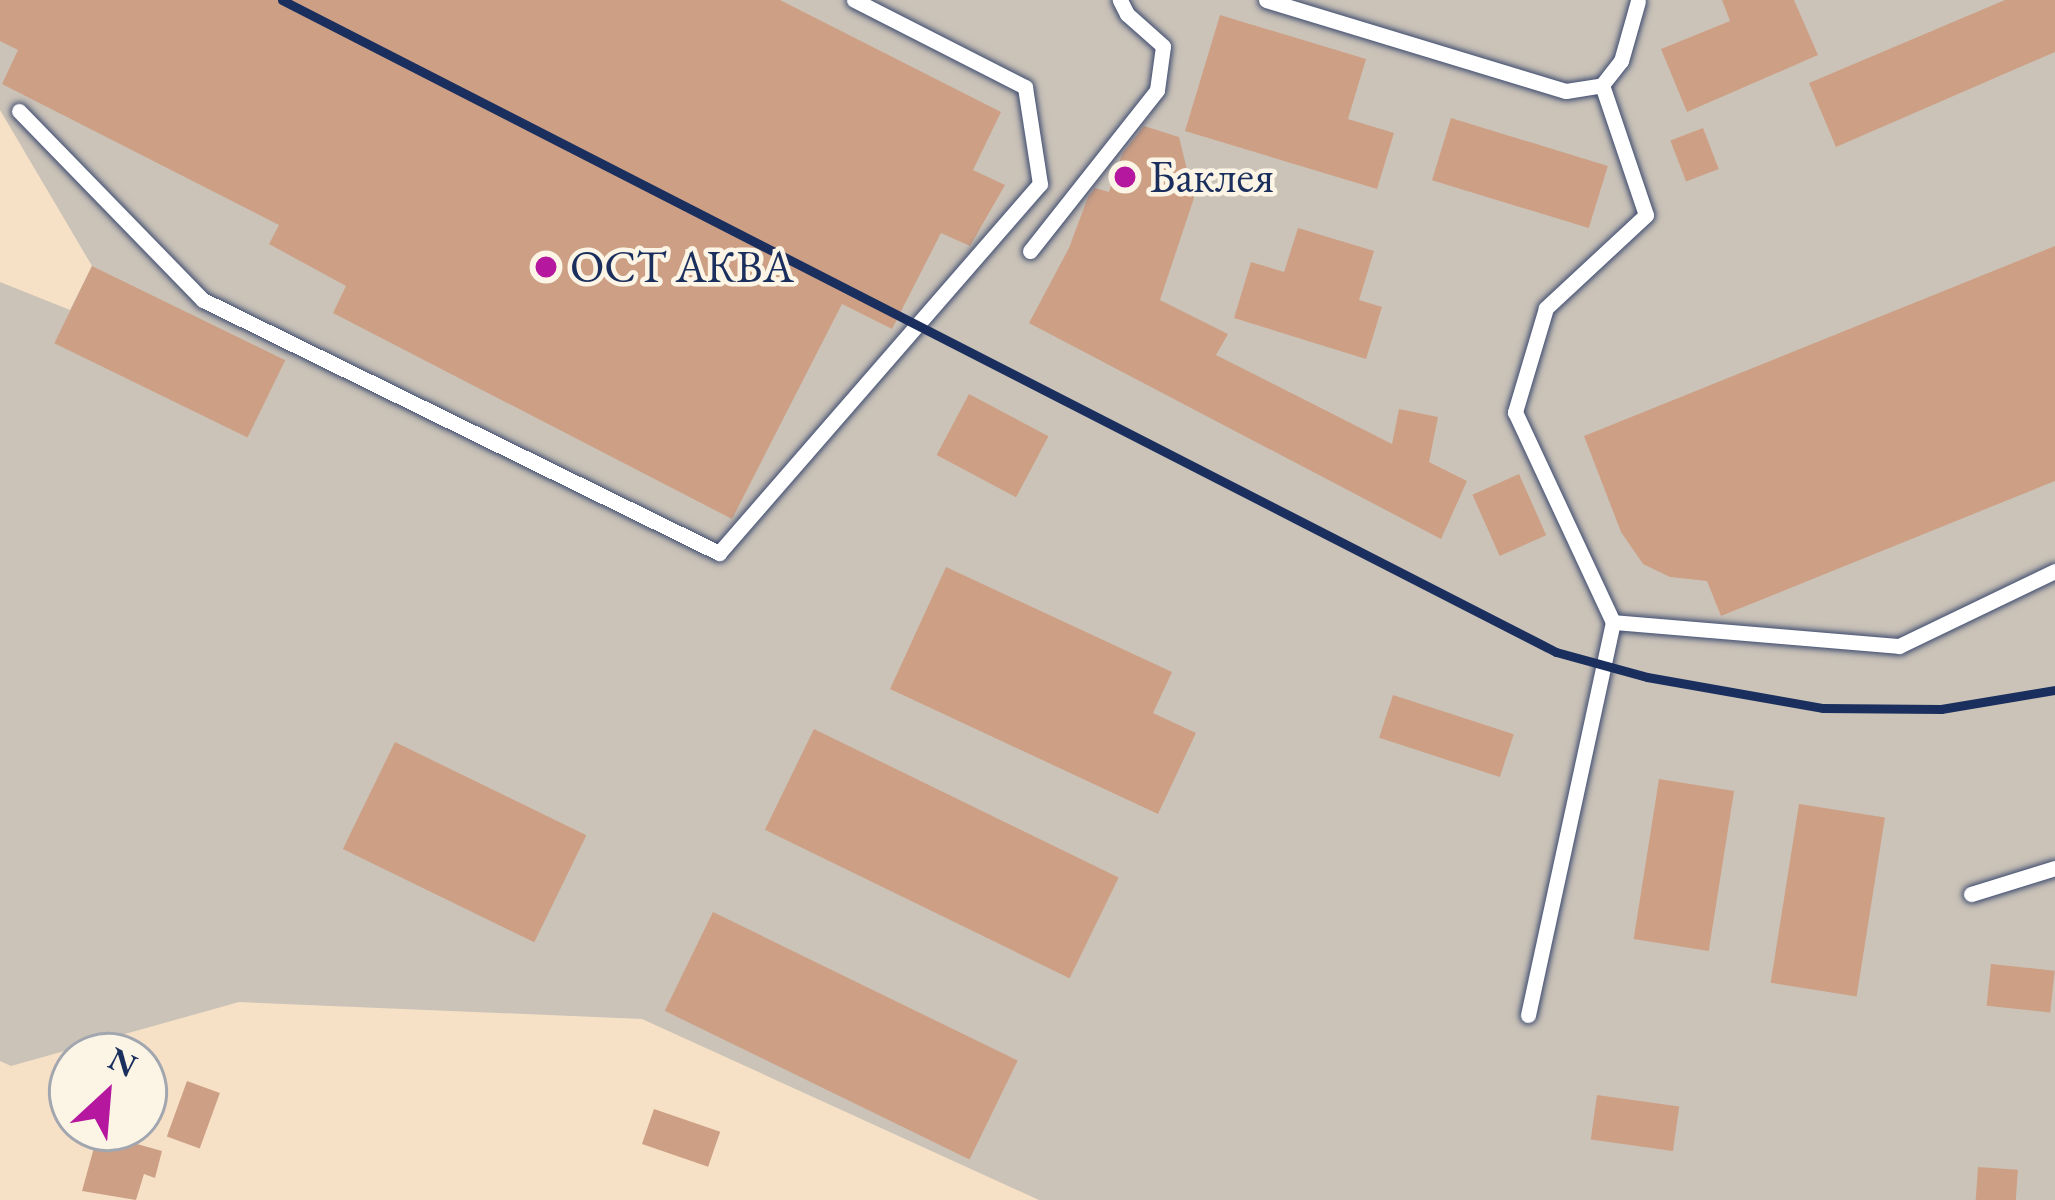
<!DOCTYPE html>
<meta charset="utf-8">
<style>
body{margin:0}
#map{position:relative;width:2055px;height:1200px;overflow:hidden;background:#f6e1c7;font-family:"EB Garamond",serif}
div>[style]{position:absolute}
.industrial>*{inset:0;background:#cbc3b8}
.building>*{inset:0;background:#cda086;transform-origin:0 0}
.roads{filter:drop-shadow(0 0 3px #3c4a6e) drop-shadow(0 0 3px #3c4a6e)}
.lane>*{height:15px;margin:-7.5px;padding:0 7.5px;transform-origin:7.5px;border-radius:7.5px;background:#fff}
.rail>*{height:9px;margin:-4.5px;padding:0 4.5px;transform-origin:4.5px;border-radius:4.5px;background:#1b2f5e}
.dots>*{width:33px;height:33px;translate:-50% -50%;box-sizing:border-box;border:6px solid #fcf5e5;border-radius:50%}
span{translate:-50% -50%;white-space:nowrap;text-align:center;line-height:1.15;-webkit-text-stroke:9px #fcf5e5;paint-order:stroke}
.poi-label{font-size:45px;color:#1b2f5e}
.left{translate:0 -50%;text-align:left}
.north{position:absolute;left:48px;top:1032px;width:120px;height:120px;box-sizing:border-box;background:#fcf5e5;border:3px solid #a2a6af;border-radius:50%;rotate:26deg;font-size:33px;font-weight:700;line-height:48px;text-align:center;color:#1b2f5e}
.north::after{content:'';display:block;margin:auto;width:42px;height:54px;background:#b5179e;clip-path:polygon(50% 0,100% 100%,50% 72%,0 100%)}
</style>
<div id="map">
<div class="industrial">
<i style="clip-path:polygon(0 0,2055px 0,2055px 1200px,1039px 1200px,642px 1019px,239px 1002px,11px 1066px,0 1061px,0 282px,70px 310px,92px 266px,0 110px)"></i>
</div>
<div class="building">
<i style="clip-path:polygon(0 0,780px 0,1001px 112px,973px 170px,1005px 185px,970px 246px,941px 233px,892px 329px,842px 304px,732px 519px,333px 313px,346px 286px,269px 244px,279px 225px,2px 84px,18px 50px,0 41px)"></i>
<i style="clip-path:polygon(1722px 0,1794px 0,1818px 55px,1687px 112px,1661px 49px,1730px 21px)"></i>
<i style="clip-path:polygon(2005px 0,2055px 0,2055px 52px,1836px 147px,1809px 83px)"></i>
<i style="clip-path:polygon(1220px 15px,1366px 59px,1348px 119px,1394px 133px,1377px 189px,1185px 131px)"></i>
<i style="left:1451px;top:118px;width:164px;height:65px;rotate:17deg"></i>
<i style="clip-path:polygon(1144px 126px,1179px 137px,1194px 198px,1160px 300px,1228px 334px,1216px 355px,1392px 444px,1399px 409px,1438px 417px,1429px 462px,1467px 481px,1441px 539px,1029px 323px,1069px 248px,1088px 197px,1095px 188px,1109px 192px,1122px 154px)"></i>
<i style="left:1703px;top:128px;width:44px;height:35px;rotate:69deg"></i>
<i style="clip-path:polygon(1298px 228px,1374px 251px,1359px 300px,1382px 307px,1366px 359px,1234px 318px,1251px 262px,1284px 272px)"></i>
<i style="clip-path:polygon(2055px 246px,2055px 481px,1721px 616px,1707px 581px,1670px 577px,1643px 564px,1621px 532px,1584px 436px)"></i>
<i style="left:92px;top:266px;width:215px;height:86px;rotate:26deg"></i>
<i style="left:969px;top:394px;width:90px;height:69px;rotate:28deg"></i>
<i style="left:1519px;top:474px;width:67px;height:51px;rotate:66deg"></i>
<i style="clip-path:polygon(946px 567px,1172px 672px,1153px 713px,1196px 733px,1158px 814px,890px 689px)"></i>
<i style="left:1393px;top:695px;width:127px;height:45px;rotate:18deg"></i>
<i style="left:814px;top:729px;width:339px;height:112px;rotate:26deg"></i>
<i style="left:395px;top:742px;width:213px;height:119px;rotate:26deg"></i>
<i style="left:1659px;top:779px;width:76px;height:162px;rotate:9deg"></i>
<i style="left:1799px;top:804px;width:87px;height:181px;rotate:9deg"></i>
<i style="left:713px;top:912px;width:339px;height:110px;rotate:26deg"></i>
<i style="left:1991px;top:964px;width:64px;height:42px;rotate:6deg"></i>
<i style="left:187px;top:1081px;width:35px;height:59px;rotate:20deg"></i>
<i style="left:1597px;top:1095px;width:83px;height:45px;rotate:8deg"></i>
<i style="left:654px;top:1109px;width:70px;height:37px;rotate:19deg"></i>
<i style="clip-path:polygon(98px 1133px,162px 1151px,155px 1178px,144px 1174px,136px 1200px,82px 1191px)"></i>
<i style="left:1978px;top:1167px;width:40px;height:33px;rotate:4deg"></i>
</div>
<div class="roads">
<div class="lane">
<i style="left:1266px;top:0;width:313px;rotate:16.9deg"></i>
<i style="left:1566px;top:91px;width:36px;rotate:-9deg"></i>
<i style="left:1602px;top:85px;width:31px;rotate:-52deg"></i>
<i style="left:1621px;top:61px;width:62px;rotate:-74.2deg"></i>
<i style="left:1602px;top:85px;width:137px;rotate:71.3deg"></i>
<i style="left:1646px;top:215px;width:137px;rotate:137.1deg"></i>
<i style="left:1546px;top:308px;width:109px;rotate:106.6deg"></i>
<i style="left:1515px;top:412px;width:232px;rotate:65deg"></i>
<i style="left:1613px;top:622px;width:287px;rotate:4.8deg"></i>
<i style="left:1899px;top:646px;width:173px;rotate:-25.7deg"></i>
<i style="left:19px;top:111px;width:264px;rotate:45.8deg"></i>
<i style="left:203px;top:300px;width:575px;rotate:26.12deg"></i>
<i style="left:719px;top:553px;width:489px;rotate:-49deg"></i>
<i style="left:1040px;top:184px;width:98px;rotate:-98.8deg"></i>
<i style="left:1025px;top:87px;width:192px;rotate:-153deg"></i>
<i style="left:1030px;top:251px;width:205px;rotate:-51.7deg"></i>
<i style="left:1157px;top:90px;width:44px;rotate:-82.2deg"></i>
<i style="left:1163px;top:46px;width:48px;rotate:-138.4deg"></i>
<i style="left:1127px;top:14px;width:16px;rotate:-117deg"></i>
<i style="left:1971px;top:894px;width:88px;rotate:-17.2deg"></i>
<i style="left:1528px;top:1015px;width:402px;rotate:-77.8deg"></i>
</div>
</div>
<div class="rail">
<i style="left:282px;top:0;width:1431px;rotate:27.1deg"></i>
<i style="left:1556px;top:652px;width:94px;rotate:15.4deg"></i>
<i style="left:1647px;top:677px;width:179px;rotate:10deg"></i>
<i style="left:1823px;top:708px;width:118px;rotate:0.5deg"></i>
<i style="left:1941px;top:709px;width:116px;rotate:-9.5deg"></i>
</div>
<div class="dots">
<i style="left:1125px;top:177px;background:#b5179e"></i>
<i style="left:546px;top:267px;background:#b5179e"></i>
</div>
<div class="poi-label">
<span class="left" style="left:1149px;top:177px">Баклея</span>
<span class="left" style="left:570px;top:267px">ОСТ АКВА</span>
</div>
<div class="north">N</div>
</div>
